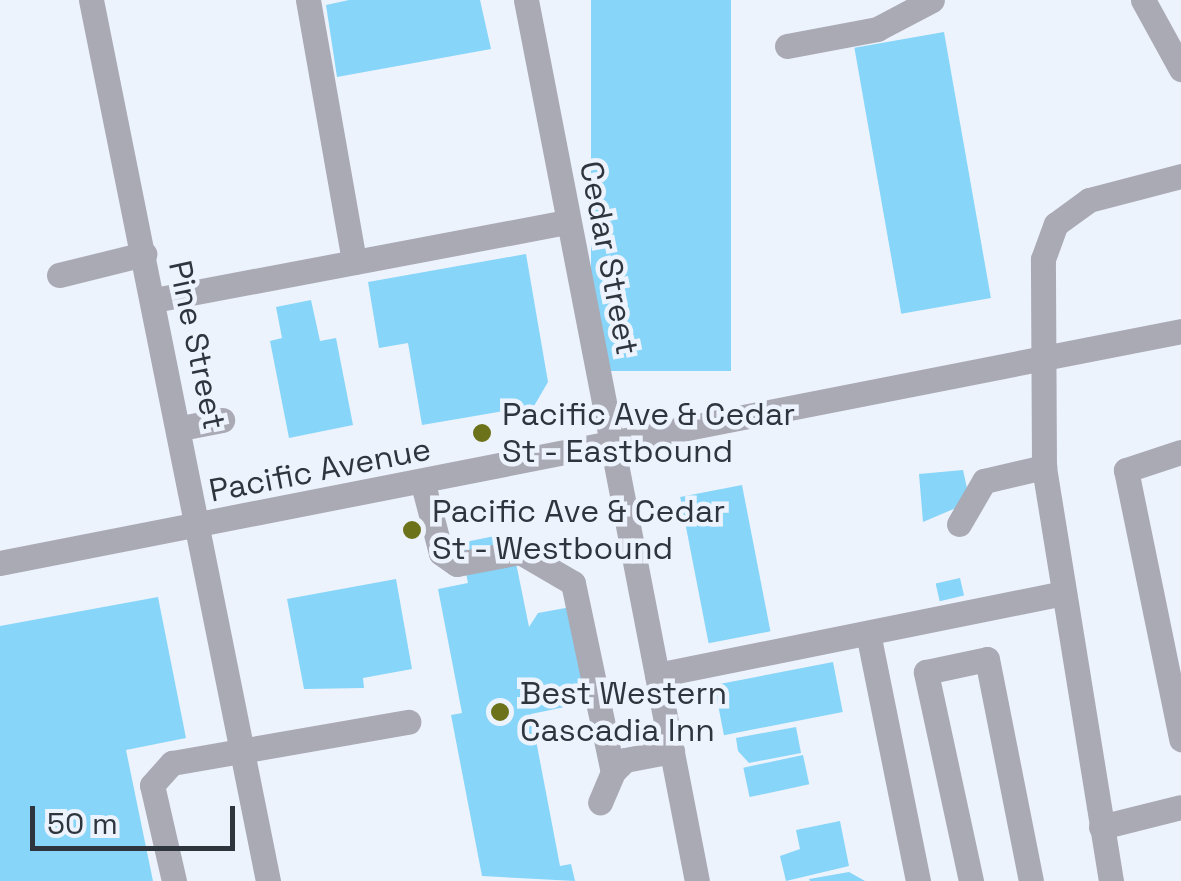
<!DOCTYPE html>
<style>
body{margin:0}
#map{position:relative;width:1181px;height:881px;overflow:hidden;background:#edf3fc;font-family:"Space Grotesk",sans-serif}
div>[style]{position:absolute}
.building>*{inset:0;background:#87d5f9;transform-origin:0 0}
.minor>*{height:25px;margin:-12.5px;padding:0 12.5px;transform-origin:12.5px;border-radius:12.5px;background:#aaaab5}
.dots>*{width:28px;height:28px;translate:-50% -50%;box-sizing:border-box;border:5px solid #edf3fc;border-radius:50%}
span{translate:-50% -50%;white-space:nowrap;text-align:center;line-height:1.15;-webkit-text-stroke:9px #edf3fc;paint-order:stroke}
.street-label{font-size:32px;color:#2f353d}
.poi-label{font-size:32px;color:#2f353d}
.left{translate:0 -50%;text-align:left}
.scale{position:absolute;left:30px;top:806px;width:205px;height:45px;box-sizing:border-box;border:5px solid #2f353d;border-top:0;padding-left:12px;font-size:30px;line-height:35px;white-space:nowrap;color:#2f353d;-webkit-text-stroke:8px #edf3fc;paint-order:stroke}
</style>
<div id="map">
<div class="building">
<i style="clip-path:polygon(349px 0,480px 0,491px 49px,337px 77px,326px 5px)"></i>
<i style="left:591px;top:0;width:140px;height:371px"></i>
<i style="left:944px;top:32px;width:270px;height:91px;rotate:80deg"></i>
<i style="clip-path:polygon(526px 254px,548px 382px,534px 406px,422px 425px,408px 343px,379px 348px,368px 282px)"></i>
<i style="clip-path:polygon(311px 300px,320px 341px,336px 338px,353px 425px,289px 438px,270px 341px,282px 338px,276px 307px)"></i>
<i style="clip-path:polygon(963px 470px,970px 502px,923px 522px,919px 474px)"></i>
<i style="left:742px;top:485px;width:149px;height:63px;rotate:79deg"></i>
<i style="clip-path:polygon(510px 533px,529px 627px,538px 613px,571px 607px,589px 702px,531px 714px,560px 866px,571px 864px,575px 881px,482px 876px,451px 715px,462px 713px,438px 589px,468px 583px,460px 543px)"></i>
<i style="left:960px;top:578px;width:18px;height:25px;rotate:77deg"></i>
<i style="clip-path:polygon(396px 579px,412px 669px,363px 678px,364px 688px,304px 689px,287px 599px)"></i>
<i style="clip-path:polygon(158px 597px,186px 738px,126px 750px,153px 881px,0 881px,0 626px)"></i>
<i style="left:833px;top:662px;width:51px;height:121px;rotate:79deg"></i>
<i style="clip-path:polygon(796px 727px,801px 753px,749px 763px,738px 751px,736px 738px)"></i>
<i style="left:803px;top:755px;width:30px;height:61px;rotate:78deg"></i>
<i style="clip-path:polygon(840px 821px,849px 866px,786px 881px,780px 856px,800px 849px,796px 830px)"></i>
<i style="clip-path:polygon(849px 872px,865px 881px,810px 881px,809px 879px)"></i>
</div>
<div class="minor">
<i style="left:91px;top:0;width:899px;rotate:78.64deg"></i>
<i style="left:308px;top:0;width:266px;rotate:80deg"></i>
<i style="left:526px;top:0;width:897px;rotate:79.02deg"></i>
<i style="left:1143px;top:0;width:79px;rotate:61.2deg"></i>
<i style="left:787px;top:46px;width:92px;rotate:-10.7deg"></i>
<i style="left:877px;top:29px;width:62px;rotate:-27.8deg"></i>
<i style="left:59px;top:275px;width:88px;rotate:-13.9deg"></i>
<i style="left:154px;top:300px;width:421px;rotate:-10.7deg"></i>
<i style="left:181px;top:428px;width:42px;rotate:-11deg"></i>
<i style="left:1181px;top:452px;width:58px;rotate:161.9deg"></i>
<i style="left:1126px;top:470px;width:275px;rotate:78.4deg"></i>
<i style="left:423px;top:484px;width:71px;rotate:75.4deg"></i>
<i style="left:441px;top:553px;width:19px;rotate:35deg"></i>
<i style="left:457px;top:564px;width:64px;rotate:-10.8deg"></i>
<i style="left:520px;top:552px;width:61px;rotate:30.3deg"></i>
<i style="left:573px;top:583px;width:193px;rotate:78.1deg"></i>
<i style="left:613px;top:772px;width:33px;rotate:113deg"></i>
<i style="left:959px;top:524px;width:50px;rotate:-59.8deg"></i>
<i style="left:984px;top:481px;width:62px;rotate:-13.1deg"></i>
<i style="left:0;top:563px;width:1204px;rotate:-11.11deg"></i>
<i style="left:868px;top:633px;width:253px;rotate:78.6deg"></i>
<i style="left:657px;top:675px;width:411px;rotate:-11.4deg"></i>
<i style="left:613px;top:772px;width:17px;rotate:-45deg"></i>
<i style="left:625px;top:760px;width:48px;rotate:-10.8deg"></i>
<i style="left:1101px;top:827px;width:82px;rotate:-14deg"></i>
<i style="left:174px;top:881px;width:98px;rotate:-102.9deg"></i>
<i style="left:152px;top:785px;width:30px;rotate:-48deg"></i>
<i style="left:172px;top:763px;width:240px;rotate:-9.9deg"></i>
<i style="left:971px;top:881px;width:214px;rotate:-102.2deg"></i>
<i style="left:926px;top:672px;width:62px;rotate:-12deg"></i>
<i style="left:987px;top:659px;width:226px;rotate:78.8deg"></i>
<i style="left:1111px;top:881px;width:419px;rotate:-99.2deg"></i>
<i style="left:1044px;top:467px;width:208px;rotate:-90.3deg"></i>
<i style="left:1043px;top:259px;width:37px;rotate:-70deg"></i>
<i style="left:1056px;top:224px;width:41px;rotate:-36deg"></i>
<i style="left:1089px;top:200px;width:95px;rotate:-14.6deg"></i>
</div>
<div class="dots">
<i style="left:482px;top:433px;background:#6c7219"></i>
<i style="left:412px;top:530px;background:#6c7219"></i>
<i style="left:500px;top:712px;background:#6c7219"></i>
</div>
<div class="street-label">
<span style="left:609px;top:258px;rotate:79deg">Cedar Street</span>
<span style="left:197px;top:345px;rotate:78deg">Pine Street</span>
<span style="left:320px;top:470px;rotate:-11deg">Pacific Avenue</span>
</div>
<div class="poi-label">
<span class="left" style="left:502px;top:433px">Pacific Ave &amp; Cedar<br>St - Eastbound</span>
<span class="left" style="left:432px;top:530px">Pacific Ave &amp; Cedar<br>St - Westbound</span>
<span class="left" style="left:520px;top:712px">Best Western<br>Cascadia Inn</span>
</div>
<div class="scale">50 m</div>
</div>
